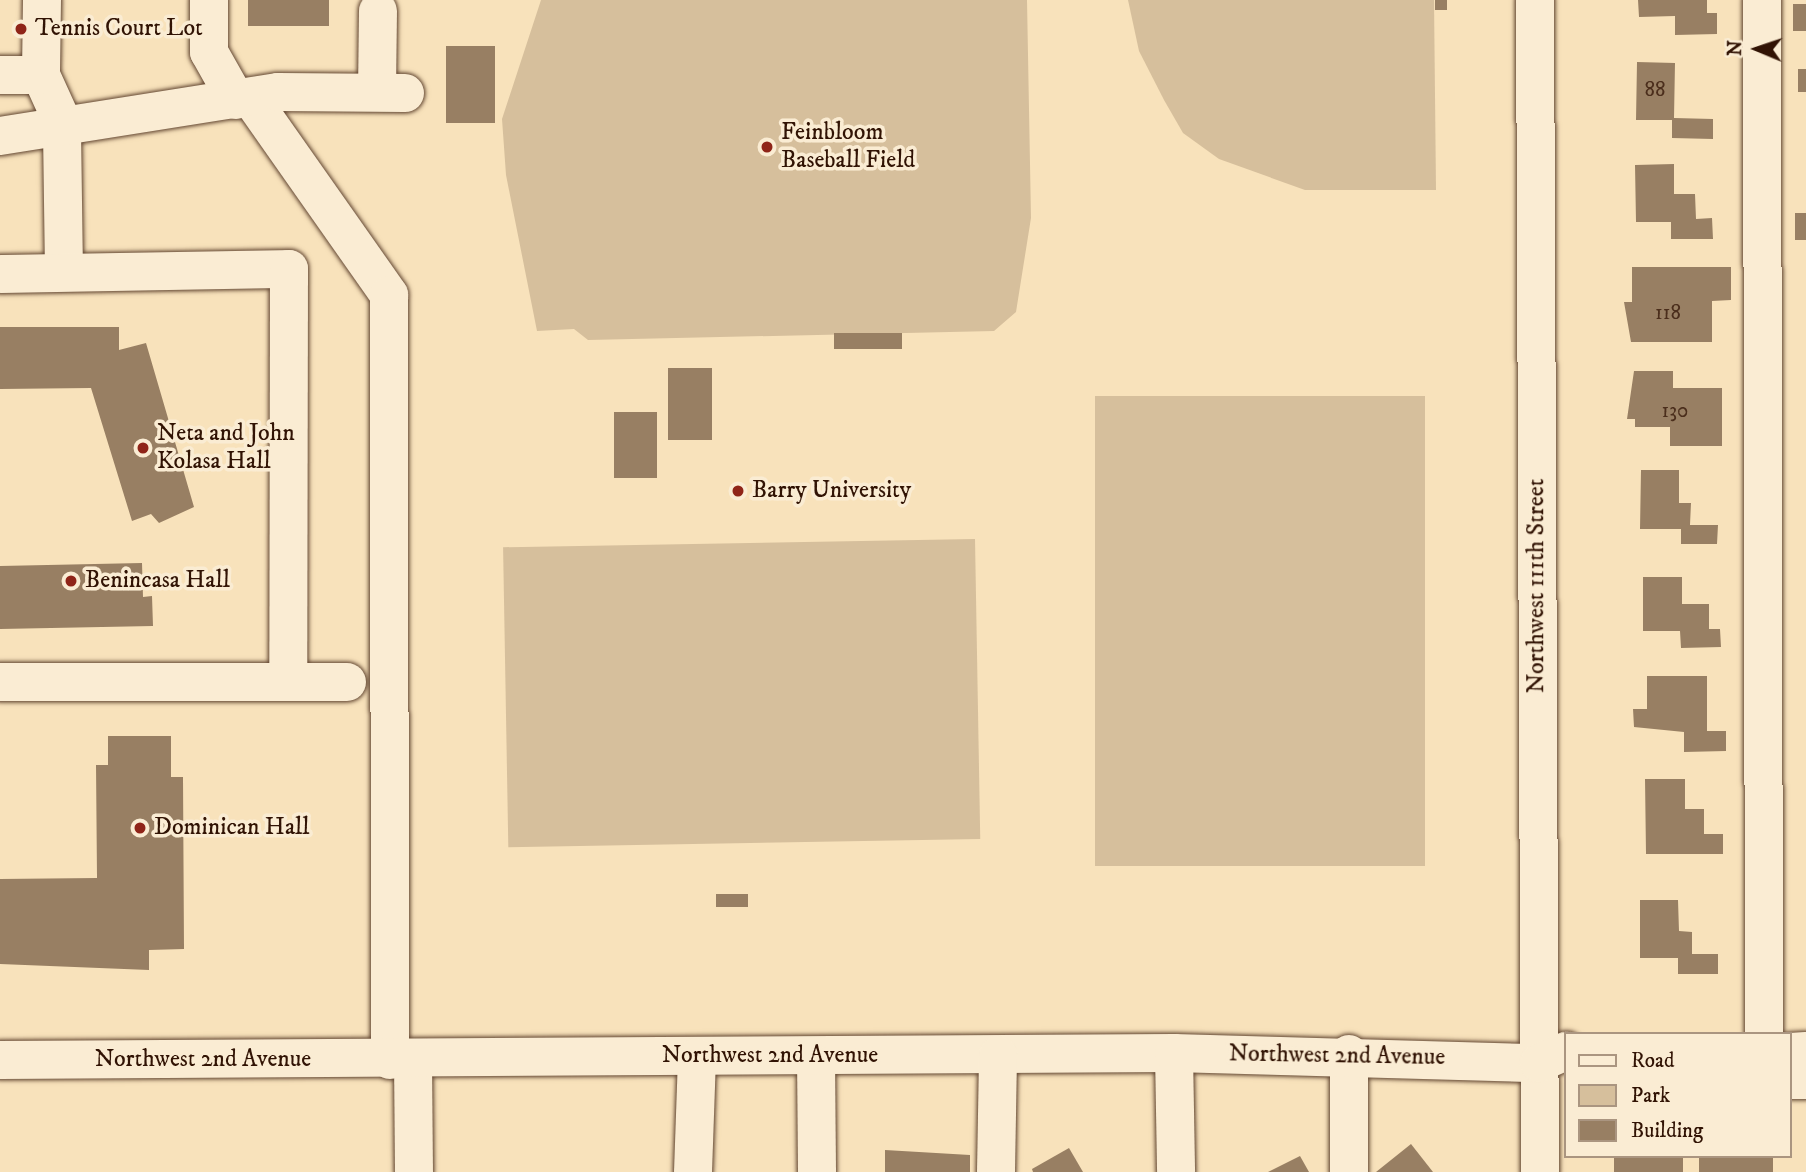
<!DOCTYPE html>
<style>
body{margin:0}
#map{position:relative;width:1806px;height:1172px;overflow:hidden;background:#f8e2bb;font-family:"IM FELL DW Pica",serif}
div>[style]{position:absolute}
.green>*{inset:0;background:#d6bf9c;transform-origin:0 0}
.building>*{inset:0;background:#987f63;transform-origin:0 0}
.roads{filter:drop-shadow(0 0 2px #634732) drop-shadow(0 0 2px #634732)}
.minor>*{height:38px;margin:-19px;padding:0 19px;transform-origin:19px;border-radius:19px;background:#faecd3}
.dots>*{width:19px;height:19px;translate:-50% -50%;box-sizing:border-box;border:4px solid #faecd3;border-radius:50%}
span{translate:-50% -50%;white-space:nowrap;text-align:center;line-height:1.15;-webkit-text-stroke:7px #faecd3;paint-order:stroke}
.number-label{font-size:21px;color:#4b2e1c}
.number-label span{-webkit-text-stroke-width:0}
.poi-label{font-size:24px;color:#311304}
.left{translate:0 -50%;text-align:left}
.street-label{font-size:24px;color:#311304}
.legend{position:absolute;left:1564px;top:1032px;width:228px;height:126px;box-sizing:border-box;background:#faecd3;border:2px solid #aa9580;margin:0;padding:9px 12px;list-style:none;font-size:21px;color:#311304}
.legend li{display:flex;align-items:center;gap:14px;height:35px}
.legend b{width:35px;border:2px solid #aa9580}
.north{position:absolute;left:1722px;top:14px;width:70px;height:70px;-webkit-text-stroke:5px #faecd3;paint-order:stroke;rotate:272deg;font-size:19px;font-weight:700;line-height:28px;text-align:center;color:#311304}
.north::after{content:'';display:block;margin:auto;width:24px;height:32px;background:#311304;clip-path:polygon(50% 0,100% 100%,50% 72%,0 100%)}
</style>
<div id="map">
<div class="green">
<i style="clip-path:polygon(541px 0,1027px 0,1031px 218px,1016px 312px,994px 331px,588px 340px,574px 329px,537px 331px,506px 175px,502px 119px)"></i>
<i style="clip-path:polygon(1128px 0,1434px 0,1436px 190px,1305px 190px,1219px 159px,1183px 133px,1164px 100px,1139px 51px)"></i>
<i style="left:1095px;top:396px;width:330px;height:470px"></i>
<i style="left:975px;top:539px;width:300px;height:472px;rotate:89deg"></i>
</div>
<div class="building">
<i style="left:248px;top:0;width:81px;height:26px"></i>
<i style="left:1435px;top:0;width:12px;height:10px"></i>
<i style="clip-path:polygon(1638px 0,1707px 0,1707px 13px,1717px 13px,1717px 34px,1675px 35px,1675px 16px,1639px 17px)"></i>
<i style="left:1793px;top:4px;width:13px;height:27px"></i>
<i style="left:446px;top:46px;width:49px;height:77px"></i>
<i style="clip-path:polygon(1637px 62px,1675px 63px,1674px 118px,1713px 119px,1713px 139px,1672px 138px,1672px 120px,1636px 120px)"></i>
<i style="left:1798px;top:69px;width:8px;height:23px"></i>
<i style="clip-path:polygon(1674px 164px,1674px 194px,1695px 194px,1696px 219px,1712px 218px,1713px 239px,1671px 239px,1671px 222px,1636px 222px,1635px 165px)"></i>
<i style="left:1795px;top:213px;width:11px;height:27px"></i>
<i style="clip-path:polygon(1632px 267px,1731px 267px,1731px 300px,1712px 301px,1712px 342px,1631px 342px,1624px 302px,1632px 302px)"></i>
<i style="clip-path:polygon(0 327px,119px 327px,119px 350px,146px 343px,194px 507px,159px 523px,151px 514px,132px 521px,91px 388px,0 389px)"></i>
<i style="left:902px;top:333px;width:16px;height:68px;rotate:90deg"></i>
<i style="left:668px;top:368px;width:44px;height:72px"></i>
<i style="clip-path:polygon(1634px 371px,1673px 371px,1673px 388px,1722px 388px,1722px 446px,1670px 446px,1670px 427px,1635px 427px,1635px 419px,1627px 419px)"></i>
<i style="left:657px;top:412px;width:66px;height:43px;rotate:90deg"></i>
<i style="clip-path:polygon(1641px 470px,1679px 470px,1679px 503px,1691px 503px,1690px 525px,1718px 525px,1717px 544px,1681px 544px,1681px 529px,1640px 529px)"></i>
<i style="clip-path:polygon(142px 563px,143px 597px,152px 596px,153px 626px,0 629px,0 566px)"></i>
<i style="clip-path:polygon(1643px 577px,1682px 577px,1682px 604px,1709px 604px,1709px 629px,1720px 629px,1721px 647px,1681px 648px,1680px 631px,1643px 631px)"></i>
<i style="clip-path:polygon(1647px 676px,1707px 676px,1707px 731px,1726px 731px,1726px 751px,1684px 752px,1684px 732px,1634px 727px,1633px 709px,1647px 709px)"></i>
<i style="clip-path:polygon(108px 736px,171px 736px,171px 777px,183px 777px,184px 949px,149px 950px,149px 970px,0 964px,0 879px,97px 878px,96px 765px,108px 765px)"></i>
<i style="clip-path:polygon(1645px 779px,1685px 779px,1685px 809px,1704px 809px,1704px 834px,1723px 834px,1723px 854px,1646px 854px)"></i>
<i style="left:716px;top:894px;width:32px;height:13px"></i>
<i style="clip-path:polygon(1640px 900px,1678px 900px,1679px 931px,1692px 932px,1692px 954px,1718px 954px,1718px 974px,1678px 974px,1678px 958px,1640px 958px)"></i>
<i style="clip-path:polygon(1411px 1144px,1433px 1172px,1376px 1172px)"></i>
<i style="clip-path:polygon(1069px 1148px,1083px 1172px,1033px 1172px,1032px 1169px)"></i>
<i style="clip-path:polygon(885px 1150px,970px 1155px,970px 1172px,885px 1172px)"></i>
<i style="clip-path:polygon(1300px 1156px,1309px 1172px,1268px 1172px)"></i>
<i style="left:1614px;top:1156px;width:69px;height:16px"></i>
<i style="left:1699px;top:1156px;width:74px;height:16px"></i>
</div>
<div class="roads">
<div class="minor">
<i style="left:42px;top:0;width:75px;rotate:90.8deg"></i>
<i style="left:41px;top:75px;width:60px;rotate:65.6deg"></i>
<i style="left:209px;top:0;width:52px;rotate:90deg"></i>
<i style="left:209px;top:52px;width:55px;rotate:60.6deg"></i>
<i style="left:1535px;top:0;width:1172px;rotate:89.76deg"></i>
<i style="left:1762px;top:0;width:1034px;rotate:89.89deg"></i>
<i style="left:0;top:75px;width:41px"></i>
<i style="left:377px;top:92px;width:81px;rotate:-89.3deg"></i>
<i style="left:250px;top:97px;width:242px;rotate:54.9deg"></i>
<i style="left:389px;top:295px;width:765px;rotate:89.93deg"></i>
<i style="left:62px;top:130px;width:142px;rotate:89.2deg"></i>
<i style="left:0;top:136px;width:281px;rotate:-9deg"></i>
<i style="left:278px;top:92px;width:127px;rotate:0.5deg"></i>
<i style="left:0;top:274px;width:289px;rotate:-1deg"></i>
<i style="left:289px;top:269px;width:413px;rotate:90.1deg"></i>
<i style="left:0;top:682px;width:347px"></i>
<i style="left:1790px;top:1052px;width:16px;rotate:-4deg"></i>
<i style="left:1174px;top:1053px;width:119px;rotate:89deg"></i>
<i style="left:1349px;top:1054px;width:118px;rotate:90deg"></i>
<i style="left:816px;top:1056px;width:116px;rotate:89.5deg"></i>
<i style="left:413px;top:1059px;width:113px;rotate:89.5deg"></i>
<i style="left:0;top:1060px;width:1174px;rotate:-0.34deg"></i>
<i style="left:1174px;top:1053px;width:365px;rotate:1.6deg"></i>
<i style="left:1539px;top:1063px;width:30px;rotate:-24deg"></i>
<i style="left:1790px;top:1080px;width:16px"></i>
<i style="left:693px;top:1172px;width:115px;rotate:-88deg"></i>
<i style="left:996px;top:1172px;width:117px;rotate:-89deg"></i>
</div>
</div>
<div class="dots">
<i style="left:21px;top:29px;background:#8f2418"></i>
<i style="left:767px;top:147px;background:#8f2418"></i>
<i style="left:143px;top:448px;background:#8f2418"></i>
<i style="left:738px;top:491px;background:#8f2418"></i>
<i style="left:71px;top:581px;background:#8f2418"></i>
<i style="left:140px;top:828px;background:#8f2418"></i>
</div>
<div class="number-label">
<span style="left:1655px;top:90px">88</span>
<span style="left:1668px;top:313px">118</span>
<span style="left:1675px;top:411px">130</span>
</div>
<div class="poi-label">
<span class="left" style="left:35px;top:29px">Tennis Court Lot</span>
<span class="left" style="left:781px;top:147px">Feinbloom<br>Baseball Field</span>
<span class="left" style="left:157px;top:448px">Neta and John<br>Kolasa Hall</span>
<span class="left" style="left:752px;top:491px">Barry University</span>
<span class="left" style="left:85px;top:581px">Benincasa Hall</span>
<span class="left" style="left:154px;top:828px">Dominican Hall</span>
</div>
<div class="street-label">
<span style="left:1537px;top:586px;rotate:-90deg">Northwest 111th Street</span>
<span style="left:770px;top:1056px">Northwest 2nd Avenue</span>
<span style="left:1337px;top:1056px;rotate:1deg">Northwest 2nd Avenue</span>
<span style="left:203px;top:1060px">Northwest 2nd Avenue</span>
</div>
<ul class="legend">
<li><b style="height:9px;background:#faecd3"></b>Road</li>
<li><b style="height:19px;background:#d6bf9c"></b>Park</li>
<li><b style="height:19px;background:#987f63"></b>Building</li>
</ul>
<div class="north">N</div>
</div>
